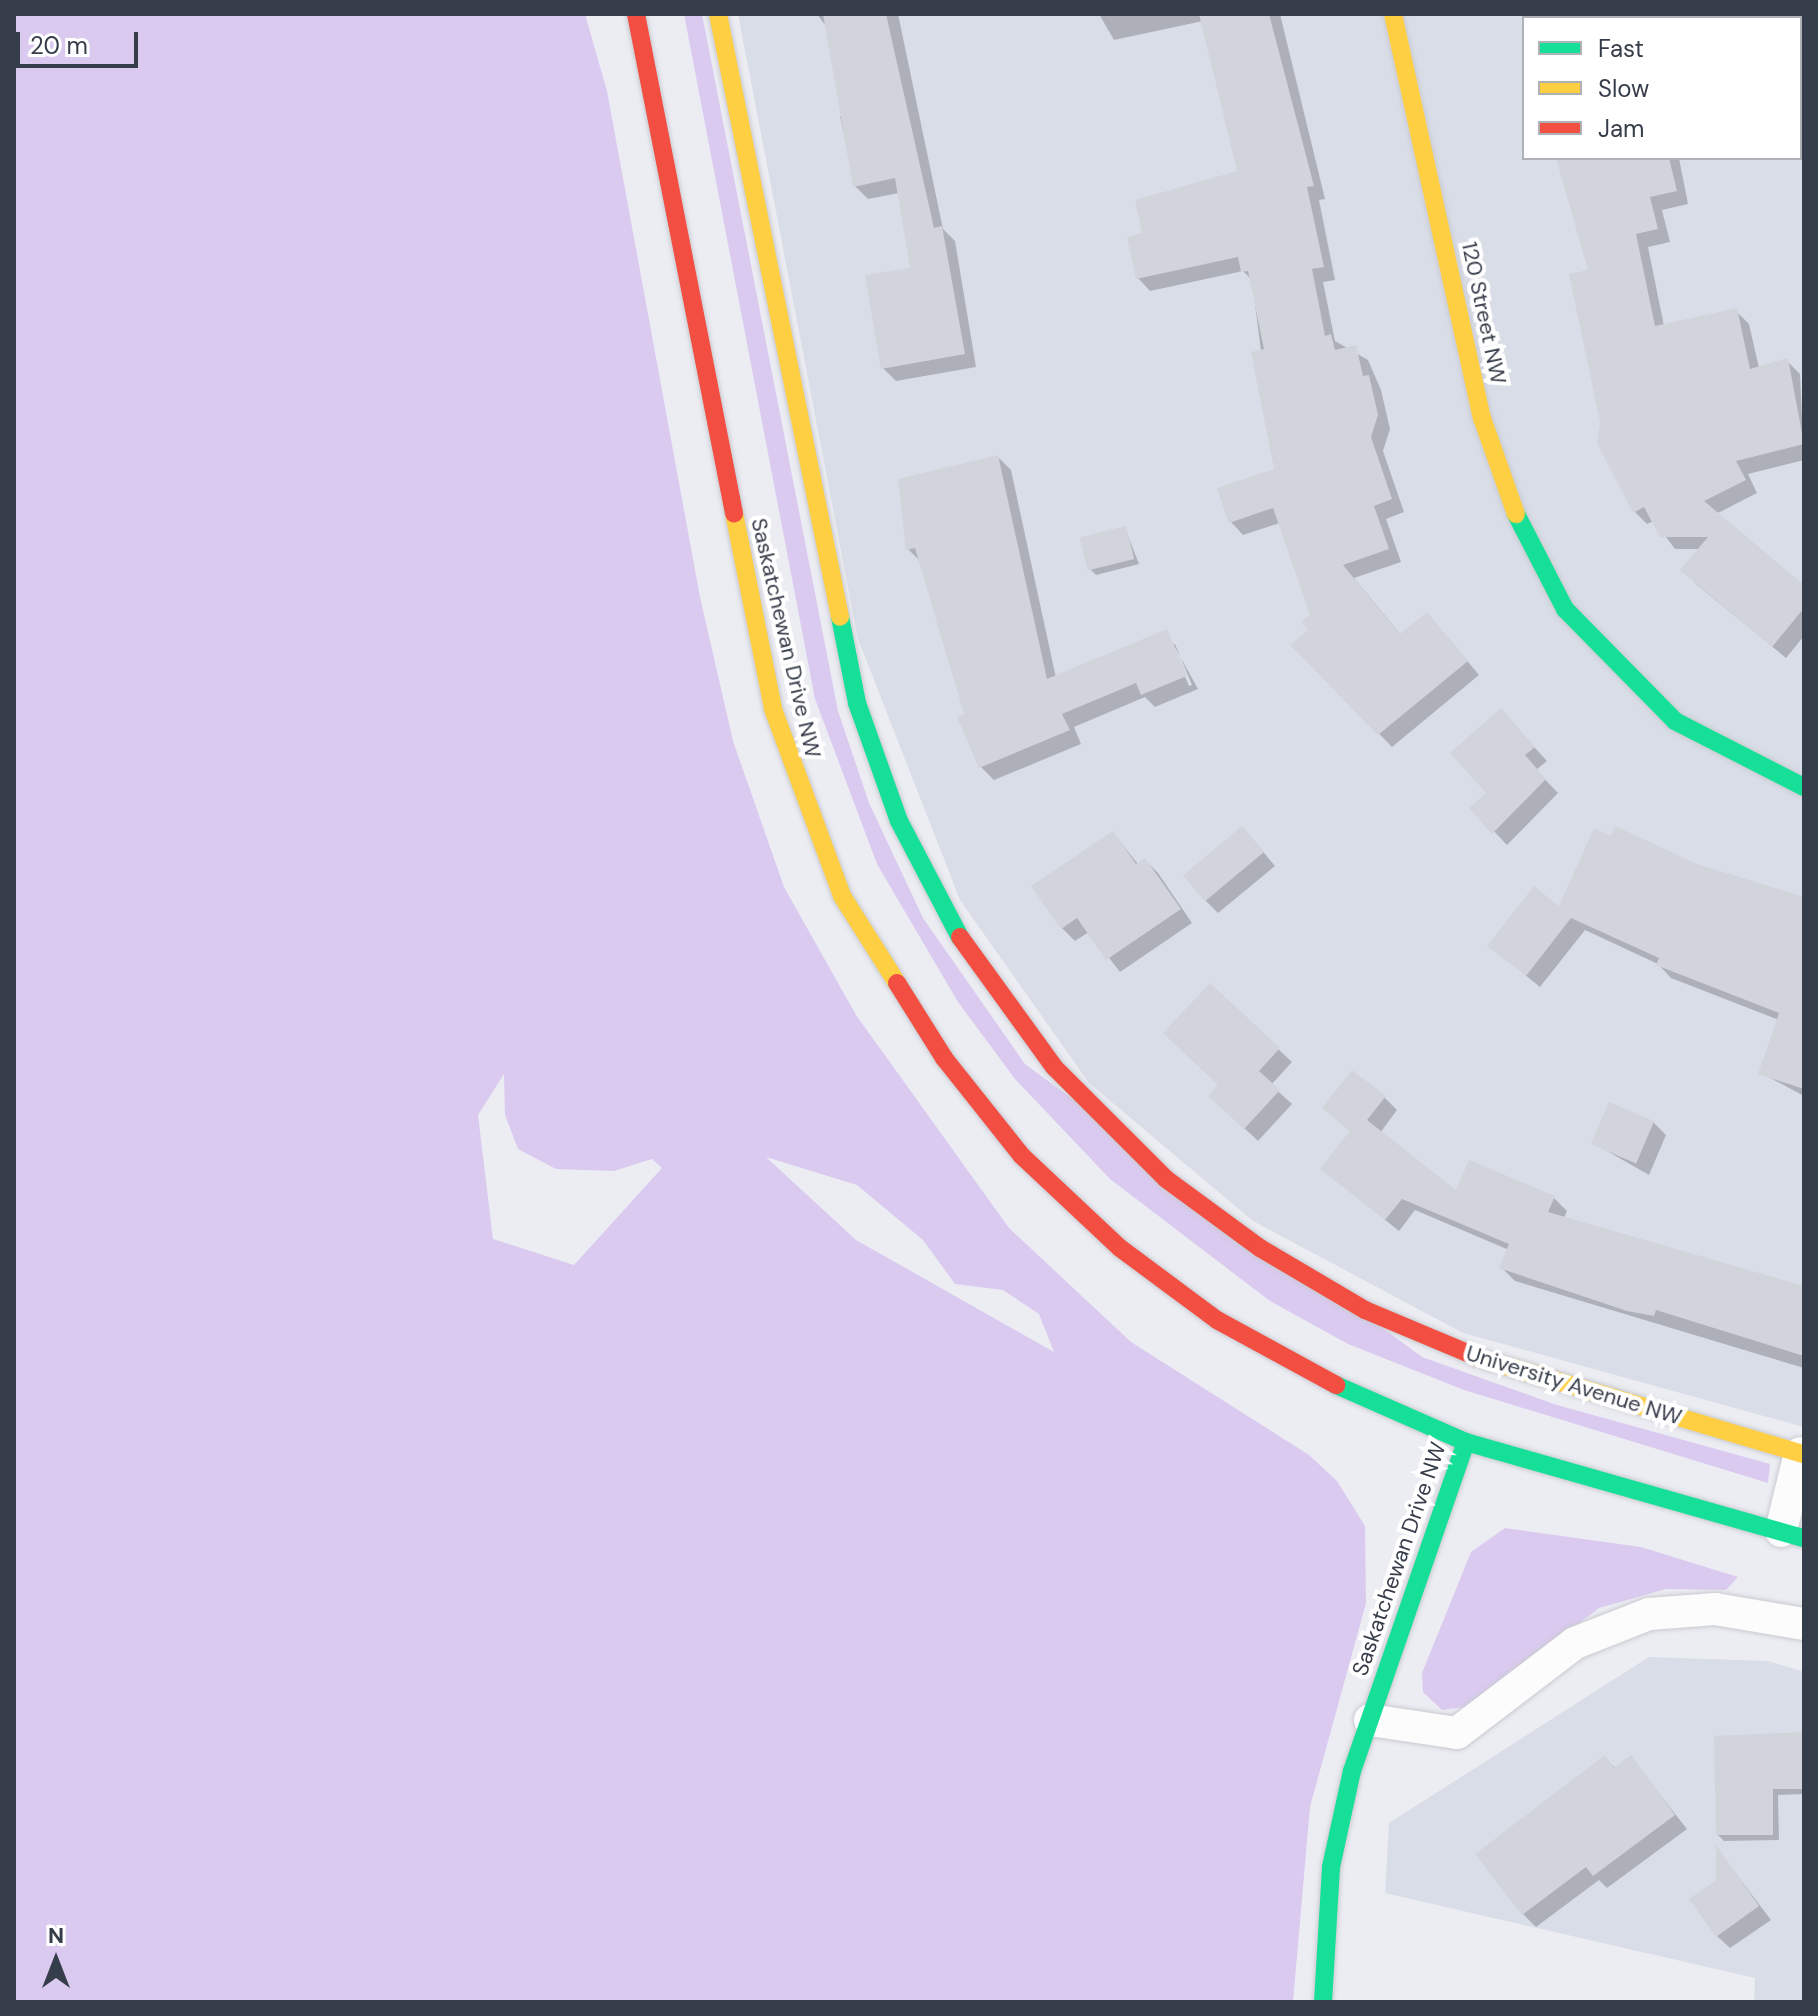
<!DOCTYPE html>
<style>
body{margin:0}
#map{position:relative;width:1818px;height:2016px;overflow:hidden;background:#ecedf3;font-family:"DM Sans",sans-serif}
div>[style]{position:absolute}
.residential>*{inset:0;background:#d9dde7}
.green>*{inset:0;background:#dacaf0}
.shadow>*{inset:0;background:#0003;transform-origin:0 0}
.building>*{inset:0;background:#d1d4da;transform-origin:0 0}
.roads{filter:drop-shadow(0 0 2px #c9cbd1) drop-shadow(0 0 2px #c9cbd1)}
.street>*{height:32px;margin:-16px;padding:0 16px;transform-origin:16px;border-radius:16px;background:#fcfcfd}
.fast>*{height:18px;margin:-9px;padding:0 9px;transform-origin:9px;border-radius:9px;background:#16e098}
.slow>*{height:18px;margin:-9px;padding:0 9px;transform-origin:9px;border-radius:9px;background:#ffcf43}
.jam>*{height:18px;margin:-9px;padding:0 9px;transform-origin:9px;border-radius:9px;background:#f24e42}
span{translate:-50% -50%;white-space:nowrap;text-align:center;line-height:1.15;-webkit-text-stroke:8px #fff;paint-order:stroke}
.street-label{font-size:22px;color:#363d4a}
.frame{position:absolute;inset:0;border:16px solid #363d4a;pointer-events:none}
.legend{position:absolute;left:1522px;top:16px;width:280px;height:144px;box-sizing:border-box;background:#fff;border:2px solid #afb1b7;margin:0;padding:10px 14px;list-style:none;font-size:24px;color:#363d4a}
.legend li{display:flex;align-items:center;gap:16px;height:40px}
.legend b{width:40px;border:2px solid #afb1b7}
.north{position:absolute;left:16px;top:1920px;width:80px;height:80px;-webkit-text-stroke:6px #fff;paint-order:stroke;rotate:0deg;font-size:22px;font-weight:700;line-height:32px;text-align:center;color:#363d4a}
.north::after{content:'';display:block;margin:auto;width:28px;height:36px;background:#363d4a;clip-path:polygon(50% 0,100% 100%,50% 72%,0 100%)}
.scale{position:absolute;left:16px;top:32px;width:122px;height:36px;box-sizing:border-box;border:4px solid #363d4a;border-top:0;padding-left:10px;font-size:24px;line-height:28px;white-space:nowrap;color:#363d4a;-webkit-text-stroke:6px #fff;paint-order:stroke}
</style>
<div id="map">
<div class="residential">
<i style="clip-path:polygon(evenodd,738px 14px,1804px 14px,1804px 1427px,1463px 1333px,1253px 1221px,1089px 1083px,960px 900px,858px 639px,738px 14px,1524px 18px,1800px 18px,1800px 158px,1524px 158px,1524px 18px)"></i>
<i style="clip-path:polygon(1649px 1657px,1768px 1661px,1804px 1672px,1804px 2002px,1754px 2002px,1755px 1978px,1385px 1893px,1389px 1823px)"></i>
</div>
<div class="green">
<i style="clip-path:polygon(evenodd,14px 14px,585px 14px,607px 91px,700px 597px,733px 741px,784px 887px,856px 1015px,1009px 1228px,1131px 1342px,1309px 1455px,1337px 1481px,1365px 1526px,1366px 1603px,1310px 1807px,1293px 2002px,14px 2002px,14px 14px,504px 1074px,505px 1115px,518px 1149px,556px 1169px,614px 1171px,652px 1159px,662px 1168px,574px 1265px,493px 1239px,478px 1115px,504px 1074px,14px 14px,766px 1157px,857px 1185px,923px 1240px,955px 1284px,1003px 1290px,1039px 1314px,1054px 1352px,856px 1240px,766px 1157px)"></i>
<i style="clip-path:polygon(684px 14px,702px 14px,838px 711px,869px 803px,923px 918px,1025px 1064px,1422px 1357px,1557px 1405px,1770px 1464px,1768px 1483px,1464px 1390px,1348px 1344px,1270px 1301px,1110px 1179px,1015px 1079px,958px 1002px,877px 864px,815px 699px)"></i>
<i style="clip-path:polygon(1505px 1528px,1641px 1547px,1738px 1577px,1726px 1590px,1666px 1589px,1599px 1608px,1472px 1706px,1442px 1710px,1423px 1692px,1422px 1673px,1471px 1552px)"></i>
</div>
<div class="shadow">
<i style="clip-path:polygon(817px 14px,898px 14px,943px 229px,955px 241px,976px 367px,896px 381px,883px 368px,912px 270px,899px 193px,868px 199px,855px 186px,840px 116px,848px 114px,828px 29px)"></i>
<i style="clip-path:polygon(1099px 14px,1280px 14px,1325px 199px,1319px 200px,1335px 280px,1323px 282px,1335px 341px,1368px 360px,1381px 390px,1390px 429px,1383px 451px,1404px 512px,1386px 519px,1401px 562px,1354px 578px,1401px 635px,1439px 627px,1479px 675px,1392px 747px,1293px 645px,1311px 631px,1312px 616px,1280px 523px,1243px 535px,1231px 522px,1276px 470px,1252px 280px,1243px 271px,1150px 291px,1138px 278px,1145px 235px,1239px 173px,1203px 21px,1114px 40px)"></i>
<i style="left:1528px;top:14px;width:119px;height:4px"></i>
<i style="clip-path:polygon(1558px 158px,1679px 158px,1688px 204px,1662px 210px,1670px 242px,1648px 247px,1664px 326px,1736px 311px,1749px 324px,1759px 368px,1787px 361px,1800px 374px,1804px 460px,1748px 474px,1757px 493px,1716px 514px,1804px 588px,1804px 636px,1786px 658px,1695px 583px,1700px 549px,1675px 549px,1654px 521px,1647px 524px,1634px 511px,1590px 271px)"></i>
<i style="clip-path:polygon(evenodd,998px 457px,1011px 470px,1056px 678px,1166px 631px,1198px 689px,1155px 707px,1145px 697px,1074px 727px,1081px 744px,994px 780px,981px 767px,920px 561px,908px 549px,998px 457px,1171px 644px,1175px 644px,1192px 685px,1189px 686px,1171px 644px)"></i>
<i style="clip-path:polygon(1125px 528px,1139px 564px,1096px 575px,1090px 569px)"></i>
<i style="clip-path:polygon(1513px 724px,1547px 761px,1536px 770px,1558px 793px,1507px 845px,1472px 808px,1488px 793px)"></i>
<i style="clip-path:polygon(1113px 833px,1138px 864px,1145px 860px,1158px 873px,1192px 923px,1120px 972px,1089px 932px,1075px 941px,1062px 928px)"></i>
<i style="clip-path:polygon(1255px 842px,1275px 866px,1218px 913px,1205px 900px)"></i>
<i style="clip-path:polygon(1696px 866px,1804px 903px,1804px 1096px,1761px 1073px,1779px 1020px,1671px 978px,1658px 964px,1585px 930px,1540px 987px,1490px 946px,1559px 909px)"></i>
<i style="clip-path:polygon(1210px 986px,1292px 1062px,1271px 1085px,1292px 1104px,1258px 1141px,1224px 1109px)"></i>
<i style="clip-path:polygon(1384px 1097px,1397px 1110px,1380px 1133px,1457px 1193px,1554px 1198px,1567px 1211px,1564px 1218px,1804px 1288px,1804px 1368px,1515px 1281px,1502px 1268px,1509px 1250px,1415px 1210px,1399px 1231px,1322px 1169px,1351px 1132px,1324px 1108px)"></i>
<i style="clip-path:polygon(1653px 1122px,1666px 1135px,1649px 1175px,1593px 1143px)"></i>
<i style="clip-path:polygon(1804px 1734px,1804px 1794px,1778px 1795px,1779px 1840px,1724px 1841px,1718px 1835px)"></i>
<i style="clip-path:polygon(1605px 1758px,1616px 1769px,1631px 1758px,1687px 1829px,1607px 1888px,1599px 1880px,1536px 1927px,1523px 1914px)"></i>
<i style="clip-path:polygon(1718px 1850px,1771px 1920px,1730px 1948px,1717px 1936px)"></i>
</div>
<div class="building">
<i style="clip-path:polygon(823px 14px,886px 14px,934px 228px,942px 226px,965px 354px,881px 369px,865px 275px,910px 268px,895px 178px,853px 187px)"></i>
<i style="clip-path:polygon(1199px 14px,1269px 14px,1314px 186px,1307px 187px,1324px 267px,1312px 269px,1325px 336px,1331px 334px,1335px 350px,1356px 345px,1363px 376px,1369px 375px,1378px 415px,1371px 437px,1392px 499px,1374px 506px,1389px 549px,1343px 565px,1400px 634px,1427px 612px,1468px 661px,1378px 735px,1290px 645px,1308px 630px,1301px 622px,1310px 615px,1273px 508px,1229px 523px,1217px 488px,1274px 469px,1251px 352px,1264px 349px,1248px 271px,1241px 272px,1238px 257px,1136px 279px,1127px 237px,1142px 233px,1135px 200px,1237px 171px)"></i>
<i style="clip-path:polygon(1556px 158px,1669px 158px,1677px 191px,1650px 197px,1658px 229px,1636px 234px,1655px 326px,1737px 308px,1750px 369px,1788px 358px,1804px 444px,1736px 461px,1746px 480px,1704px 501px,1804px 585px,1804px 608px,1772px 647px,1680px 570px,1708px 537px,1660px 537px,1644px 507px,1633px 513px,1597px 443px,1600px 422px,1569px 274px,1588px 270px)"></i>
<i style="clip-path:polygon(998px 455px,1047px 679px,1167px 629px,1187px 676px,1141px 695px,1136px 683px,1062px 714px,1070px 730px,979px 768px,957px 717px,964px 714px,915px 548px,906px 550px,898px 479px)"></i>
<i style="left:1126px;top:526px;width:34px;height:48px;rotate:76deg"></i>
<i style="clip-path:polygon(1501px 708px,1535px 747px,1525px 755px,1546px 779px,1492px 834px,1469px 808px,1486px 793px,1450px 753px)"></i>
<i style="left:1242px;top:826px;width:34px;height:77px;rotate:50deg"></i>
<i style="clip-path:polygon(1615px 826px,1697px 864px,1804px 897px,1804px 1089px,1758px 1074px,1779px 1013px,1656px 965px,1659px 958px,1571px 918px,1526px 976px,1487px 946px,1534px 886px,1559px 906px,1594px 828px,1611px 836px)"></i>
<i style="clip-path:polygon(1113px 831px,1136px 864px,1145px 858px,1181px 909px,1106px 960px,1077px 918px,1061px 929px,1031px 886px)"></i>
<i style="clip-path:polygon(1210px 983px,1280px 1048px,1259px 1071px,1280px 1090px,1244px 1129px,1208px 1096px,1218px 1085px,1163px 1033px)"></i>
<i style="clip-path:polygon(1352px 1070px,1386px 1096px,1367px 1120px,1456px 1190px,1469px 1160px,1555px 1196px,1548px 1212px,1804px 1286px,1804px 1356px,1656px 1310px,1654px 1316px,1627px 1311px,1499px 1268px,1509px 1244px,1402px 1199px,1385px 1220px,1320px 1169px,1350px 1131px,1322px 1108px)"></i>
<i style="left:1609px;top:1102px;width:49px;height:46px;rotate:23deg"></i>
<i style="clip-path:polygon(1804px 1732px,1804px 1789px,1773px 1789px,1773px 1835px,1716px 1835px,1714px 1736px)"></i>
<i style="clip-path:polygon(1605px 1755px,1614px 1768px,1631px 1755px,1675px 1815px,1593px 1876px,1586px 1867px,1522px 1915px,1475px 1854px)"></i>
<i style="clip-path:polygon(1716px 1845px,1759px 1906px,1716px 1937px,1689px 1899px,1716px 1880px)"></i>
</div>
<div class="roads">
<div class="street">
<i style="left:1781px;top:1531px;width:80px;rotate:-76.3deg"></i>
<i style="left:1370px;top:1720px;width:88px;rotate:8.5deg"></i>
<i style="left:1457px;top:1733px;width:148px;rotate:-37.3deg"></i>
<i style="left:1575px;top:1643px;width:79px;rotate:-21.4deg"></i>
<i style="left:1649px;top:1614px;width:66px;rotate:-4.3deg"></i>
<i style="left:1715px;top:1609px;width:90px;rotate:9.6deg"></i>
</div>
<div class="fast">
<i style="left:1516px;top:514px;width:107px;rotate:62.7deg"></i>
<i style="left:1565px;top:609px;width:157px;rotate:45.5deg"></i>
<i style="left:1675px;top:721px;width:145px;rotate:27.1deg"></i>
<i style="left:840px;top:617px;width:88px;rotate:78.8deg"></i>
<i style="left:857px;top:703px;width:125px;rotate:70.4deg"></i>
<i style="left:899px;top:821px;width:131px;rotate:62.3deg"></i>
<i style="left:1336px;top:1385px;width:142px;rotate:23.7deg"></i>
<i style="left:1466px;top:1442px;width:351px;rotate:15.9deg"></i>
<i style="left:1323px;top:2002px;width:135px;rotate:-86.6deg"></i>
<i style="left:1331px;top:1867px;width:98px;rotate:-77.7deg"></i>
<i style="left:1352px;top:1771px;width:348px;rotate:-70.9deg"></i>
</div>
<div class="slow">
<i style="left:718px;top:14px;width:615px;rotate:78.56deg"></i>
<i style="left:1393px;top:14px;width:414px;rotate:77.6deg"></i>
<i style="left:1482px;top:418px;width:102px;rotate:70.5deg"></i>
<i style="left:734px;top:513px;width:200px;rotate:78.7deg"></i>
<i style="left:773px;top:709px;width:199px;rotate:69.7deg"></i>
<i style="left:842px;top:896px;width:103px;rotate:57.7deg"></i>
<i style="left:1479px;top:1358px;width:339px;rotate:16.5deg"></i>
</div>
<div class="jam">
<i style="left:636px;top:14px;width:509px;rotate:78.89deg"></i>
<i style="left:960px;top:937px;width:160px;rotate:54.1deg"></i>
<i style="left:1054px;top:1067px;width:158px;rotate:45deg"></i>
<i style="left:1166px;top:1179px;width:117px;rotate:36.3deg"></i>
<i style="left:1260px;top:1248px;width:122px;rotate:30.6deg"></i>
<i style="left:1365px;top:1310px;width:124px;rotate:22.8deg"></i>
<i style="left:897px;top:983px;width:89px;rotate:57.9deg"></i>
<i style="left:944px;top:1058px;width:125px;rotate:51.5deg"></i>
<i style="left:1022px;top:1156px;width:134px;rotate:43.2deg"></i>
<i style="left:1120px;top:1248px;width:121px;rotate:36.6deg"></i>
<i style="left:1217px;top:1320px;width:136px;rotate:28.6deg"></i>
</div>
</div>
<div class="street-label">
<span style="left:1484px;top:313px;rotate:78deg">120 Street NW</span>
<span style="left:786px;top:638px;rotate:77deg">Saskatchewan Drive NW</span>
<span style="left:1574px;top:1385px;rotate:17deg">University Avenue NW</span>
<span style="left:1399px;top:1559px;rotate:-71deg">Saskatchewan Drive NW</span>
</div>
<div class="frame"></div>
<ul class="legend">
<li><b style="height:10px;background:#16e098"></b>Fast</li>
<li><b style="height:10px;background:#ffcf43"></b>Slow</li>
<li><b style="height:10px;background:#f24e42"></b>Jam</li>
</ul>
<div class="north">N</div>
<div class="scale">20 m</div>
</div>
